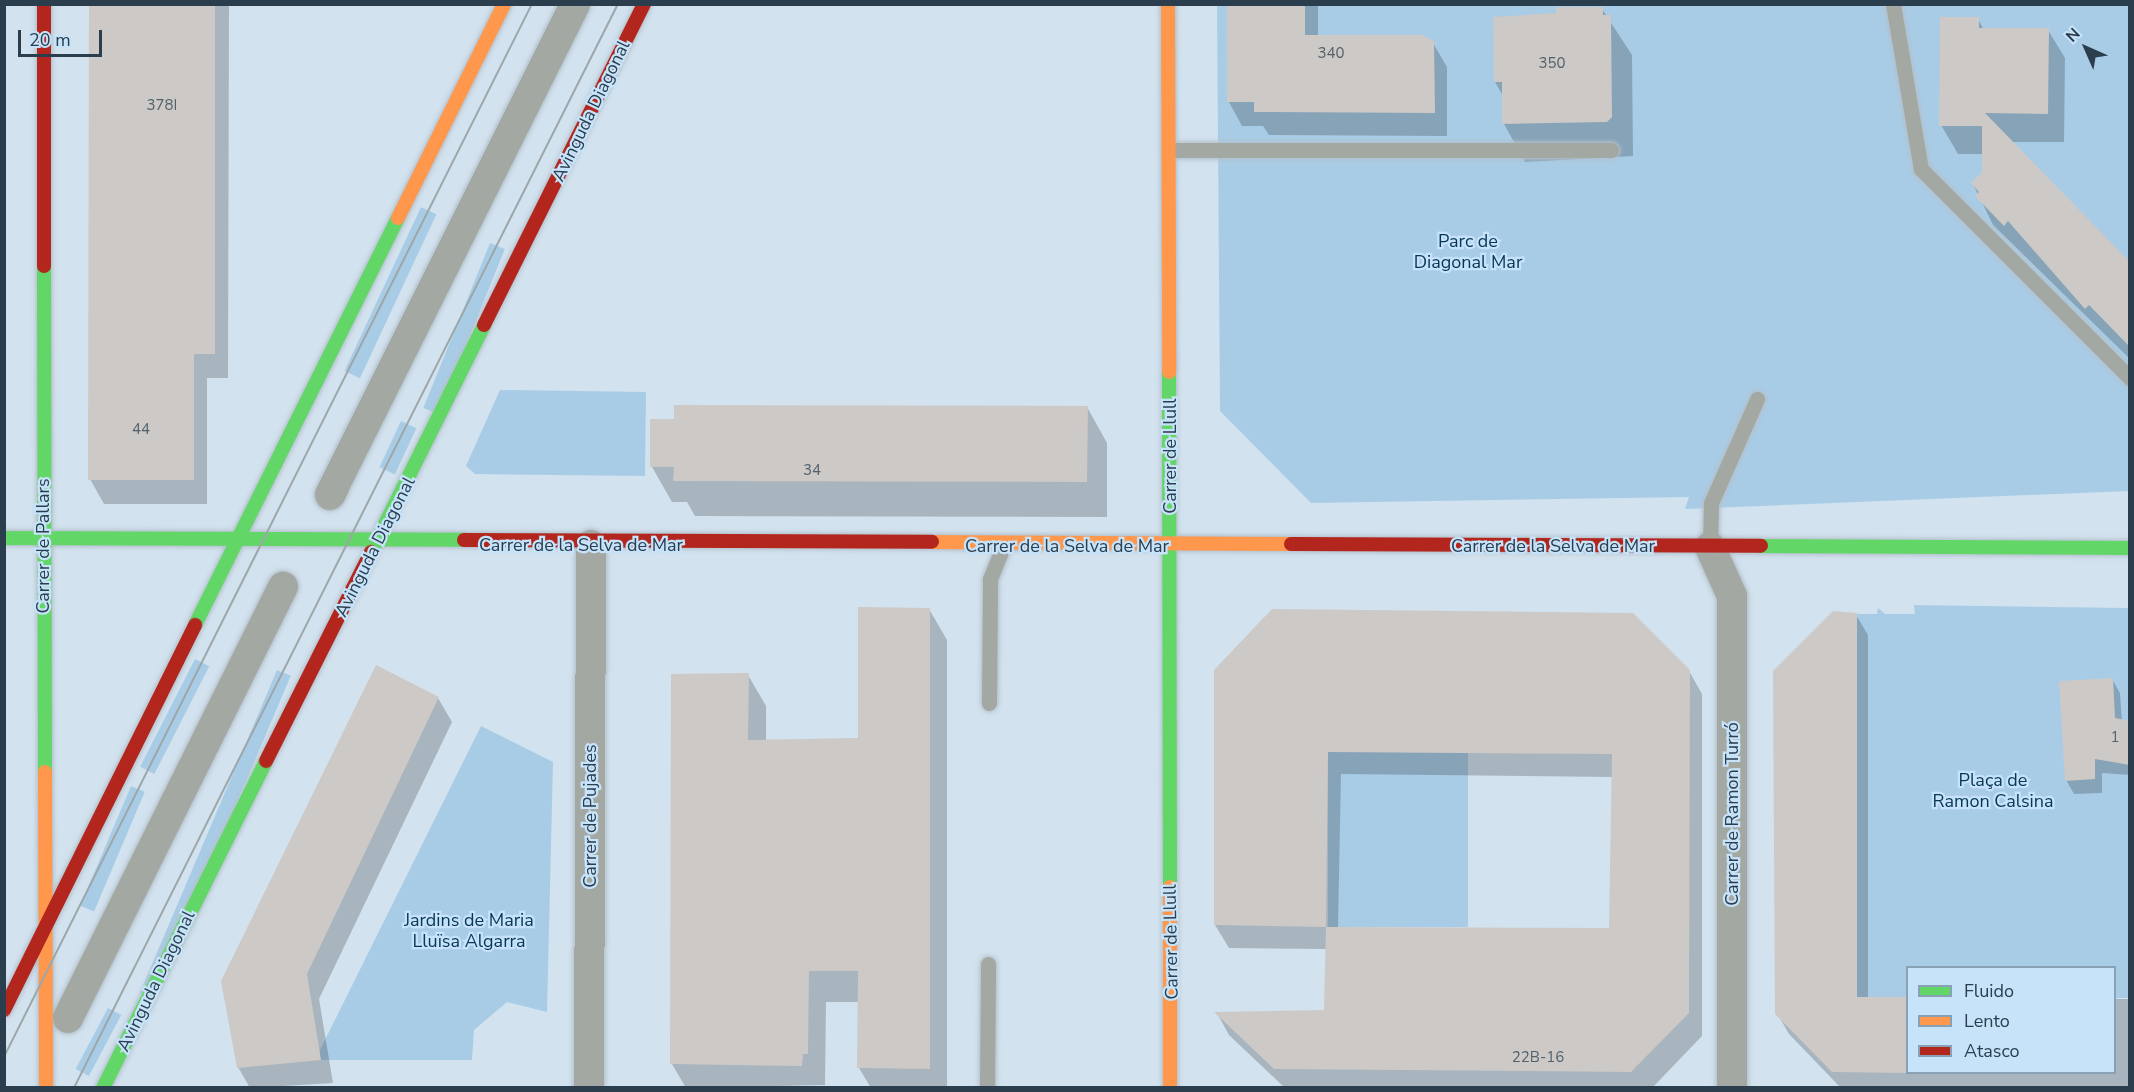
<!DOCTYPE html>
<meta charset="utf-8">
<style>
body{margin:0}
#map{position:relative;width:2134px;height:1092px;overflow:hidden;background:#d2e2ee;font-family:"Nunito Sans",sans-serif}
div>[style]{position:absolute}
.green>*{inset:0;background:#a9cce6;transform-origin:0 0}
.shadow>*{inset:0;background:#0003}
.building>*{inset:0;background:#ccc9c6}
.roads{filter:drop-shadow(0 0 2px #b3c0cb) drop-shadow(0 0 2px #b3c0cb)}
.lane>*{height:15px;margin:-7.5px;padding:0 7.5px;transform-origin:7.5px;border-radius:7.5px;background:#a3a8a2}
.street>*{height:30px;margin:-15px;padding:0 15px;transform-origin:15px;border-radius:15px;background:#a3a8a2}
.fast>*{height:14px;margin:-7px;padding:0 7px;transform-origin:7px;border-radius:7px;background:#63d668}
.slow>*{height:14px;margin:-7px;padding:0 7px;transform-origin:7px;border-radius:7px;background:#ff974d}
.jam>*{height:14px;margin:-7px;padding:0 7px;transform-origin:7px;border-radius:7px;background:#b3261e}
.tram>*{height:1.5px;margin:-0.75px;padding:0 0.75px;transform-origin:0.75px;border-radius:0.75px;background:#9da6a8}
span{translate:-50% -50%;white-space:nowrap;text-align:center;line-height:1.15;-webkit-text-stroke:4.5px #c6e3fa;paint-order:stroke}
.number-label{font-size:15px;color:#52616b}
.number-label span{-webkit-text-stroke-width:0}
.street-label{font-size:18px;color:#2a3e4d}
.park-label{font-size:18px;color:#073754}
.frame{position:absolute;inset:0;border:6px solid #2a3e4d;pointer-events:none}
.legend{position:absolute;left:1906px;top:966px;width:210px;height:108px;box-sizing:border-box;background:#c6e3fa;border:2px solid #88a1b5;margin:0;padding:8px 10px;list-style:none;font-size:18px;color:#2a3e4d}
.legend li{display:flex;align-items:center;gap:12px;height:30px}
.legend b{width:30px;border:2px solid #88a1b5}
.north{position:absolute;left:2056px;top:18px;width:60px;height:60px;-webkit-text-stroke:4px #c6e3fa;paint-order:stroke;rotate:315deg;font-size:16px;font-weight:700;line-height:24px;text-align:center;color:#2a3e4d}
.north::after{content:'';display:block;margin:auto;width:21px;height:27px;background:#2a3e4d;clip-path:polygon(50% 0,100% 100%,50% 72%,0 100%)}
.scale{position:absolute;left:18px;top:30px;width:84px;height:27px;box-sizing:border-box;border:3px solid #2a3e4d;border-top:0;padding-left:8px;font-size:18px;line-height:21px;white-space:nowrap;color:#2a3e4d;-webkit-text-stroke:4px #c6e3fa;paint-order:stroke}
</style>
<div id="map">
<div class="green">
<i style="clip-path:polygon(1217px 5px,2129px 5px,2129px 491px,1685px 509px,1689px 497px,1311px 503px,1220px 411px)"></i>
<i style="left:421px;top:207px;width:17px;height:181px;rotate:25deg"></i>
<i style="left:490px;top:243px;width:16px;height:178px;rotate:22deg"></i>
<i style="clip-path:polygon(500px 390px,646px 392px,645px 476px,475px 474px,466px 466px)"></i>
<i style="left:401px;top:421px;width:17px;height:51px;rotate:25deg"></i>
<i style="clip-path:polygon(1914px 605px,2129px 608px,2129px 998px,2115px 998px,2114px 968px,1908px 968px,1907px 997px,1857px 997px,1857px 614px,1877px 614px,1878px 608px,1885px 614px,1915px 614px)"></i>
<i style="left:195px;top:659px;width:16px;height:121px;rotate:27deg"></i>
<i style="left:277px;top:670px;width:15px;height:351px;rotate:23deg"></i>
<i style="clip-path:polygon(481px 726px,553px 762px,547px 1012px,507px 1002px,474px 1030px,472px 1060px,320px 1060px,319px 1052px)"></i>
<i style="left:1328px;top:752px;width:140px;height:175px"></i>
<i style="left:131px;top:786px;width:15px;height:130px;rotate:23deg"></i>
<i style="left:108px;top:1008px;width:15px;height:69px;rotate:28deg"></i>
</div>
<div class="shadow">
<i style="clip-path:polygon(90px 4px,229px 4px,228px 378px,207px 378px,207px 504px,104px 504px,90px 479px)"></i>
<i style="clip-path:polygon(1229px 4px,1318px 4px,1318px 36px,1433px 43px,1447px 67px,1447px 136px,1269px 135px,1263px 126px,1242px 126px,1229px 102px)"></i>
<i style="clip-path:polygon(1602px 9px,1632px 55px,1633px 156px,1525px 162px,1504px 124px,1503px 96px,1495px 82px,1494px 19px)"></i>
<i style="clip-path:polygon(1978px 19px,1984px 30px,2048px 30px,2065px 58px,2064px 142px,2010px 142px,2130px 265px,2130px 359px,1993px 225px,1973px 184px,1983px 173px,1983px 154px,1958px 154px,1941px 125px)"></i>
<i style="clip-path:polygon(1087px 407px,1107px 443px,1107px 517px,695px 516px,687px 502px,672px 502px,652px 467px)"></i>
<i style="clip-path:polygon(929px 609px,947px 640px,947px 1088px,871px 1088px,859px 1068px,859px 1002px,826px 1002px,825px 1085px,686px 1088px,672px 1064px,748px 675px,766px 706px,766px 741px,859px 740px)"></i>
<i style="clip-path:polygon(1856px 615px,1868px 635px,1868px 998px,1908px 1072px,2114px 1072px,2114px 999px,2130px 999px,2130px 1088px,1841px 1088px,1789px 1034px,1777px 1013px)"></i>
<i style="clip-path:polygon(evenodd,1215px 671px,1689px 671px,1702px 694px,1702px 1036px,1652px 1088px,1285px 1088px,1229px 1035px,1217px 1013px,1325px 1012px,1327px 949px,1229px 948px,1215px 925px,1215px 671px,1341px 774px,1613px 777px,1611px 929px,1338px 928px,1341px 774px)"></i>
<i style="clip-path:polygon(2112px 679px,2120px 693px,2122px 722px,2130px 725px,2130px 775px,2102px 773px,2102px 793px,2074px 794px,2066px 780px)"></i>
<i style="clip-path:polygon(438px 698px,452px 722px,319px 999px,333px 1083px,250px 1088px,238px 1067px)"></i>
</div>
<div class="building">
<i style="clip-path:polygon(89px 4px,215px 4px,215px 354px,194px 354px,194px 480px,88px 480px)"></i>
<i style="clip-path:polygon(1227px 4px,1305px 4px,1305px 35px,1422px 35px,1434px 41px,1435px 113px,1254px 112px,1254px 102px,1227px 102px)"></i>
<i style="clip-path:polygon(1556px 7px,1603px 7px,1603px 15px,1611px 15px,1612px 117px,1607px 122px,1502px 124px,1502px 82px,1494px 82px,1493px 17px,1556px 13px)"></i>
<i style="clip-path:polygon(1940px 17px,1979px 17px,1979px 28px,2049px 28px,2048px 114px,1985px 113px,2130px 262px,2130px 347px,2089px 305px,2085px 309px,2008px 221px,2004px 226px,1975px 196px,1979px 192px,1971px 183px,1982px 172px,1982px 126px,1939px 126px)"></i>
<i style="clip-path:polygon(674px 405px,1088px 406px,1087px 482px,673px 481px,674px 467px,650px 467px,650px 419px,674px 419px)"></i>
<i style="clip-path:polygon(858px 607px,930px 608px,930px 1069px,857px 1068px,858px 971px,809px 971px,808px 1054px,803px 1054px,802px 1066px,670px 1064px,671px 674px,749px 673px,748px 740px,858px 738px)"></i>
<i style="clip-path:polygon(evenodd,1272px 609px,1633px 613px,1690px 670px,1689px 1013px,1631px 1072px,1274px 1069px,1214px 1012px,1324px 1010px,1326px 927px,1214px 925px,1214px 670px,1272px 609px,1328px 752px,1612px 754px,1609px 928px,1326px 927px,1328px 752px)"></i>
<i style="clip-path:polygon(1833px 611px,1857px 613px,1857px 997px,1908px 997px,1908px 1073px,1832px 1072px,1775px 1014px,1773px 671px)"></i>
<i style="clip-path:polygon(376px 665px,439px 697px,307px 974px,321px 1060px,237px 1068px,221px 981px)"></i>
<i style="clip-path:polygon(2113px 678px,2115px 718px,2130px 721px,2130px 765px,2095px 759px,2095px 779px,2065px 781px,2059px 681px)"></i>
</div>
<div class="roads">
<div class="lane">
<i style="left:1893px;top:4px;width:167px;rotate:80.4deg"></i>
<i style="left:1921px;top:169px;width:296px;rotate:45deg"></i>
<i style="left:1169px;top:150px;width:442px"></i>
<i style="left:1710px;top:547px;width:44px;rotate:-88.7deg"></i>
<i style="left:1711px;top:503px;width:114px;rotate:-66.1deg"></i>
<i style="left:989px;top:703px;width:124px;rotate:-89.5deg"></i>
<i style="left:990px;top:579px;width:35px;rotate:-68deg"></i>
<i style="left:987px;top:1088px;width:124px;rotate:-89.5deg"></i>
</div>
<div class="street">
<i style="left:330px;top:495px;width:549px;rotate:-63.48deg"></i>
<i style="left:1710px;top:547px;width:54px;rotate:65.8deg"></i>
<i style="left:1732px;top:596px;width:492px;rotate:90deg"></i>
<i style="left:68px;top:1018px;width:482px;rotate:-63.5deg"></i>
<i style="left:589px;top:1088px;width:543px;rotate:-89.79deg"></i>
</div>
<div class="fast">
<i style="left:44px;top:266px;width:506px;rotate:89.89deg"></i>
<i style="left:1169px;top:372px;width:515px;rotate:89.89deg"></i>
<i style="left:4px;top:538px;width:460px;rotate:0.2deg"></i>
<i style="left:1761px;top:546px;width:369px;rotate:0.3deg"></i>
<i style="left:371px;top:552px;width:254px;rotate:-63.5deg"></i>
<i style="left:195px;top:625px;width:455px;rotate:-63.5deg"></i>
<i style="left:103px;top:1088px;width:365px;rotate:-63.5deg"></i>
</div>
<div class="slow">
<i style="left:1168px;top:4px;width:368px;rotate:89.8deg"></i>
<i style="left:398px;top:218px;width:239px;rotate:-63.6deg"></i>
<i style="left:932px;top:542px;width:359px;rotate:0.3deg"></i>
<i style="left:45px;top:772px;width:316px;rotate:89.8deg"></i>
<i style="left:1170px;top:887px;width:201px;rotate:90deg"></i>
</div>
<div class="jam">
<i style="left:44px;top:4px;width:262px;rotate:90deg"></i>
<i style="left:484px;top:325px;width:359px;rotate:-63.5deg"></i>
<i style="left:464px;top:540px;width:468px;rotate:0.2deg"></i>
<i style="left:1291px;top:544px;width:470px;rotate:0.2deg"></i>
<i style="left:266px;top:761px;width:234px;rotate:-63.3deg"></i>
<i style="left:4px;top:1010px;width:430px;rotate:-63.6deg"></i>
</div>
</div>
<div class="tram">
<i style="left:4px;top:1057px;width:1178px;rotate:-63.37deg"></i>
<i style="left:74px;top:1088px;width:1213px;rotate:-63.35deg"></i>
</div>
<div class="number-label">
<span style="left:1331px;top:54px">340</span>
<span style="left:1552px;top:64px">350</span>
<span style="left:162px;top:106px">378I</span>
<span style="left:141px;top:430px">44</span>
<span style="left:812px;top:471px">34</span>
<span style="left:2115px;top:738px">1</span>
<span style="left:1538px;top:1058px">22B-16</span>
</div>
<div class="street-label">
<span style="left:591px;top:111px;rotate:-64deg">Avinguda Diagonal</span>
<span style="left:1170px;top:456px;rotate:-90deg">Carrer de Llull</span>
<span style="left:581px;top:545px">Carrer de la Selva de Mar</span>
<span style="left:43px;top:546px;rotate:-90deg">Carrer de Pallars</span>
<span style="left:1067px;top:546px">Carrer de la Selva de Mar</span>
<span style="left:1553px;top:546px">Carrer de la Selva de Mar</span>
<span style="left:375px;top:547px;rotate:-63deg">Avinguda Diagonal</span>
<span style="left:1732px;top:814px;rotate:-90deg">Carrer de Ramon Turró</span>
<span style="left:590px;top:816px;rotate:-90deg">Carrer de Pujades</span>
<span style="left:1171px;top:942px;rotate:-91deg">Carrer de Llull</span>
<span style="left:156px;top:981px;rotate:-64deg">Avinguda Diagonal</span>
</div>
<div class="park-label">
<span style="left:1468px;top:252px">Parc de<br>Diagonal Mar</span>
<span style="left:1993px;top:791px">Plaça de<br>Ramon Calsina</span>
<span style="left:469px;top:931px">Jardins de Maria<br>Lluïsa Algarra</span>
</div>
<div class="frame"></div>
<ul class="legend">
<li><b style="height:8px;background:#63d668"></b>Fluido</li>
<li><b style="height:8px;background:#ff974d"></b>Lento</li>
<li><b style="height:8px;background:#b3261e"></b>Atasco</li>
</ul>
<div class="north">N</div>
<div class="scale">20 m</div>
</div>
